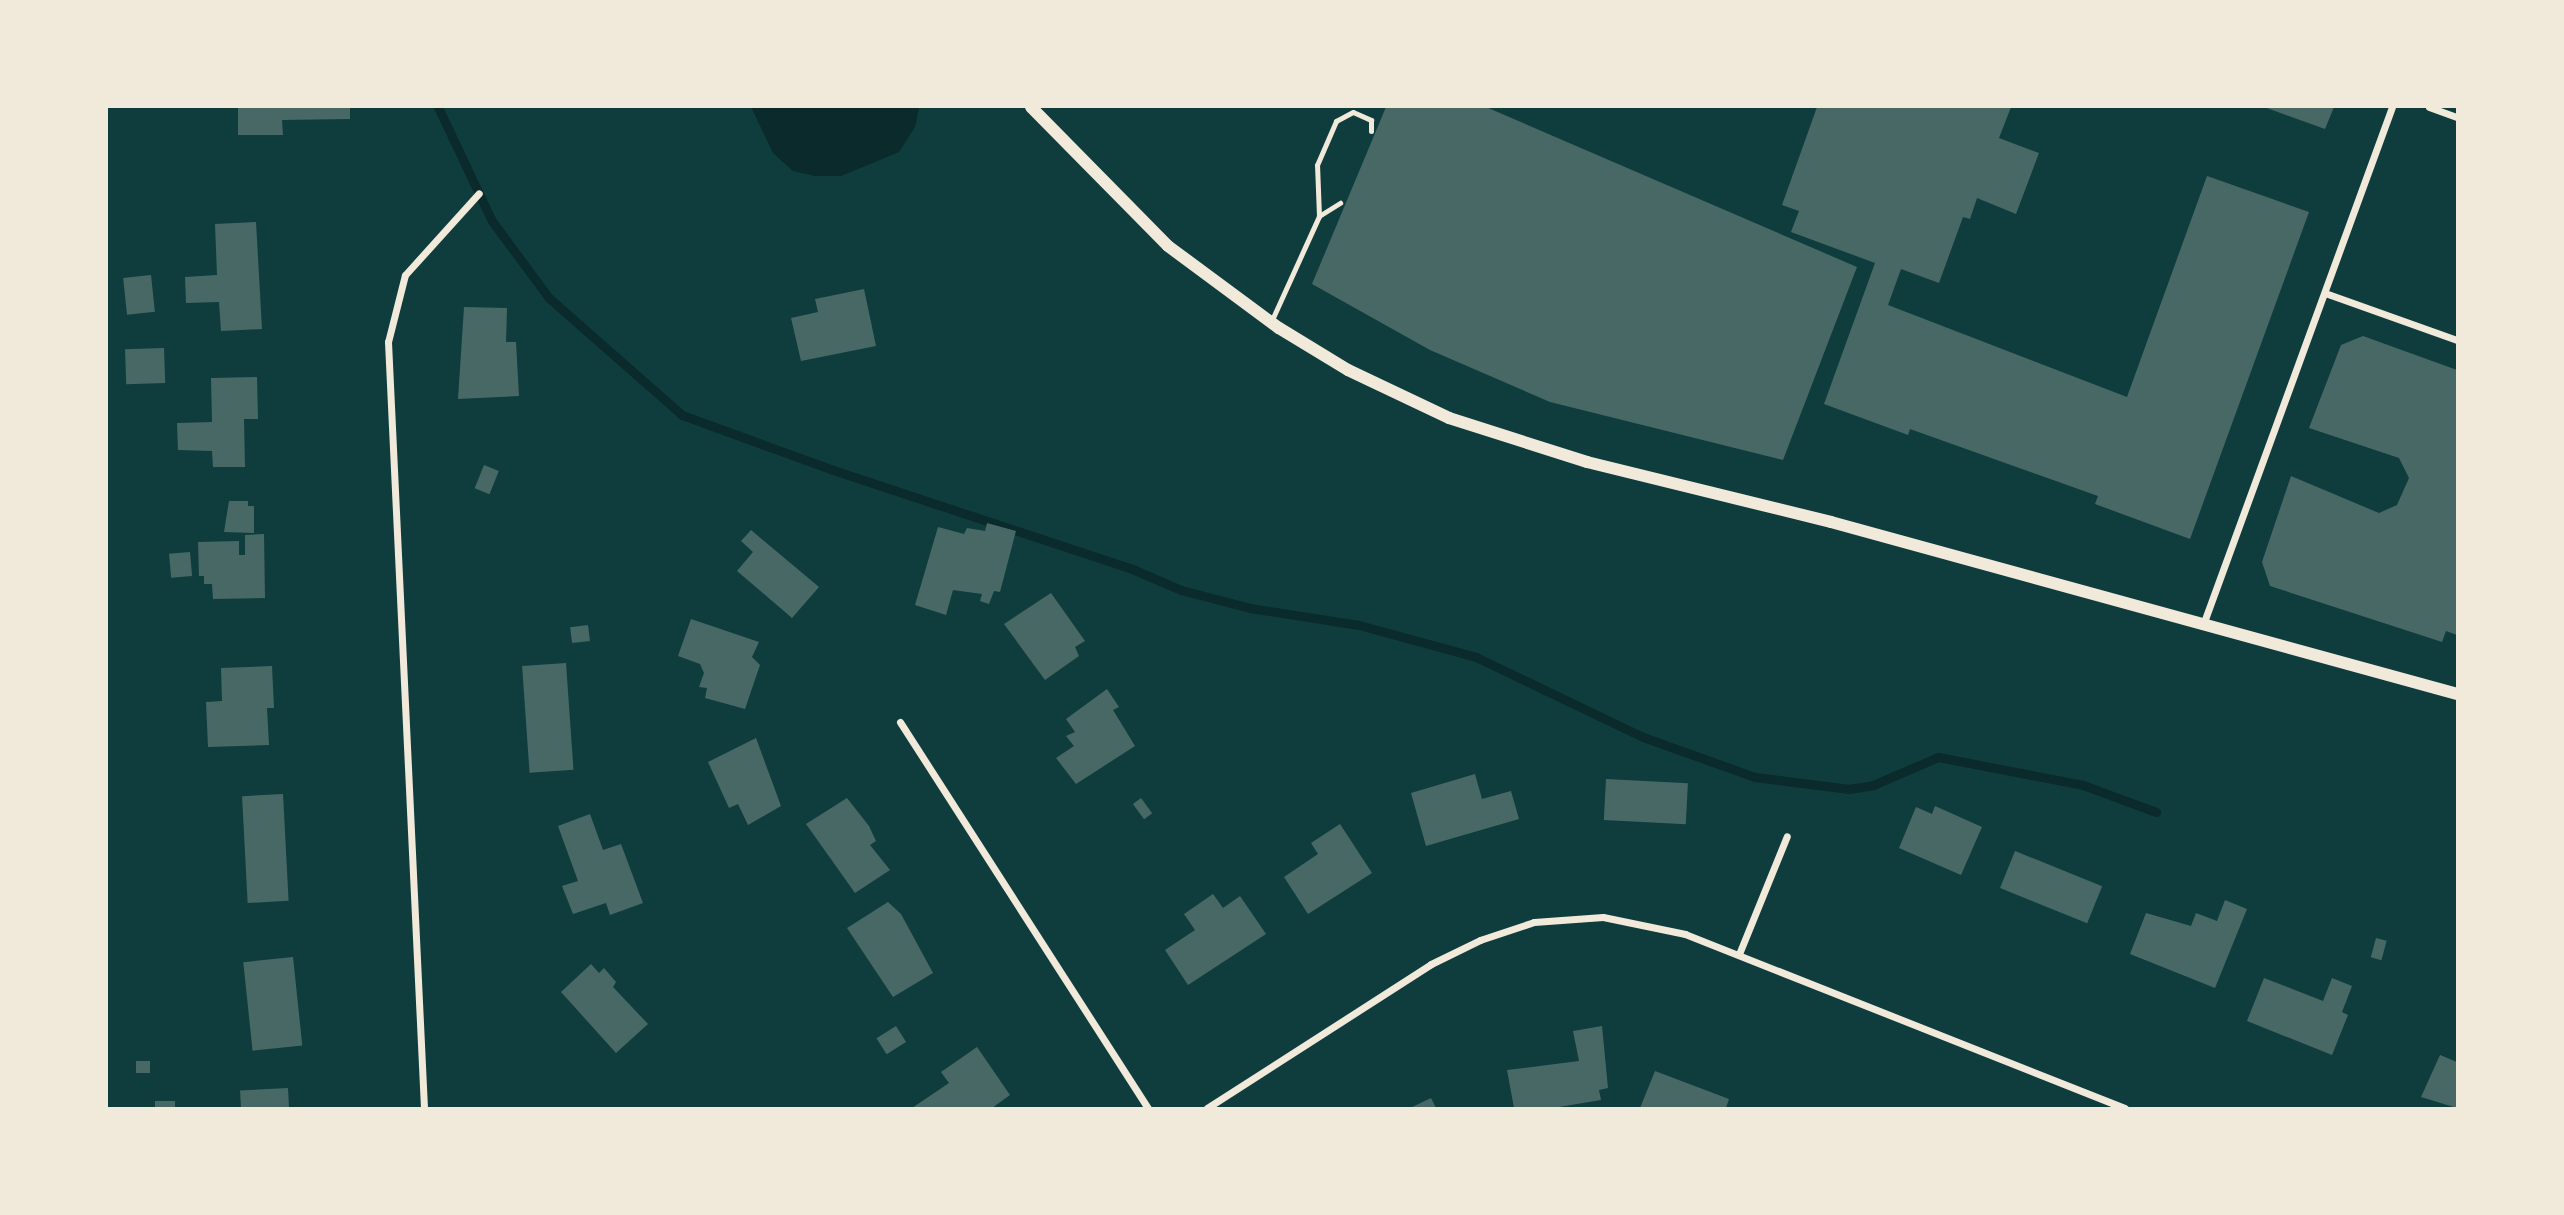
<!DOCTYPE html>
<style>
body{margin:0}
#map{position:relative;width:2564px;height:1215px;overflow:hidden;background:#0f3d3e;font-family:"Open Sans",sans-serif}
div>[style]{position:absolute}
.water>*{inset:0;background:#0a2a2b}
.stream>*{height:9px;margin:-4.5px;padding:0 4.5px;transform-origin:4.5px;border-radius:4.5px;background:#0a2a2b}
.building>*{inset:0;background:#486865;transform-origin:0 0}
.service>*{height:5px;margin:-2.5px;padding:0 2.5px;transform-origin:2.5px;border-radius:2.5px;background:#f1e9da}
.minor>*{height:7px;margin:-3.5px;padding:0 3.5px;transform-origin:3.5px;border-radius:3.5px;background:#f1e9da}
.tertiary>*{height:12px;margin:-6px;padding:0 6px;transform-origin:6px;border-radius:6px;background:#f1e9da}
span{translate:-50% -50%;white-space:nowrap;text-align:center;line-height:1.15;-webkit-text-stroke:5px #f1e9da;paint-order:stroke}
.frame{position:absolute;inset:0;border:108px solid #f1e9da;pointer-events:none}
</style>
<div id="map">
<div class="water">
<i style="clip-path:polygon(751px 107px,919px 107px,919px 108px,915px 127px,899px 152px,841px 176px,814px 176px,793px 171px,773px 153px)"></i>
</div>
<div class="stream">
<i style="left:438px;top:107px;width:126px;rotate:64.7deg"></i>
<i style="left:492px;top:221px;width:96px;rotate:53.5deg"></i>
<i style="left:549px;top:298px;width:177px;rotate:41.3deg"></i>
<i style="left:682px;top:415px;width:161px;rotate:20deg"></i>
<i style="left:833px;top:470px;width:313px;rotate:18.3deg"></i>
<i style="left:1130px;top:568px;width:56px;rotate:23.3deg"></i>
<i style="left:1181px;top:590px;width:71px;rotate:14.6deg"></i>
<i style="left:1250px;top:608px;width:110px;rotate:8.9deg"></i>
<i style="left:1359px;top:625px;width:121px;rotate:15.3deg"></i>
<i style="left:1476px;top:657px;width:185px;rotate:25.6deg"></i>
<i style="left:1643px;top:737px;width:119px;rotate:19.7deg"></i>
<i style="left:1755px;top:777px;width:95px;rotate:7.3deg"></i>
<i style="left:1849px;top:789px;width:24px;rotate:-9deg"></i>
<i style="left:1873px;top:785px;width:71px;rotate:-23.3deg"></i>
<i style="left:1938px;top:757px;width:148px;rotate:10.9deg"></i>
<i style="left:2083px;top:785px;width:78px;rotate:20.3deg"></i>
</div>
<div class="building">
<i style="clip-path:polygon(238px 107px,350px 107px,350px 119px,282px 120px,283px 135px,238px 135px)"></i>
<i style="clip-path:polygon(1386px 107px,1486px 107px,1857px 267px,1783px 460px,1550px 402px,1430px 350px,1312px 284px)"></i>
<i style="clip-path:polygon(1817px 107px,2011px 107px,1999px 138px,2039px 153px,2016px 214px,1977px 198px,1970px 219px,1963px 217px,1939px 283px,1901px 269px,1888px 305px,2127px 397px,2207px 176px,2309px 212px,2190px 539px,2095px 504px,2098px 496px,1910px 429px,1908px 435px,1824px 404px,1875px 263px,1791px 232px,1799px 211px,1782px 205px)"></i>
<i style="clip-path:polygon(2264px 107px,2334px 107px,2325px 129px)"></i>
<i style="clip-path:polygon(256px 222px,262px 329px,221px 331px,219px 302px,186px 303px,185px 277px,217px 275px,215px 224px)"></i>
<i style="left:151px;top:275px;width:37px;height:28px;rotate:84deg"></i>
<i style="clip-path:polygon(864px 289px,876px 346px,801px 361px,791px 318px,818px 312px,815px 299px)"></i>
<i style="clip-path:polygon(464px 307px,507px 308px,506px 342px,516px 342px,519px 396px,458px 399px)"></i>
<i style="clip-path:polygon(2363px 336px,2457px 370px,2457px 635px,2446px 631px,2442px 642px,2270px 586px,2262px 562px,2291px 476px,2379px 513px,2397px 505px,2409px 478px,2399px 458px,2309px 428px,2341px 345px)"></i>
<i style="left:164px;top:348px;width:35px;height:39px;rotate:88deg"></i>
<i style="clip-path:polygon(257px 377px,258px 419px,244px 419px,245px 467px,213px 467px,212px 451px,178px 450px,177px 423px,212px 422px,211px 378px)"></i>
<i style="left:484px;top:465px;width:16px;height:25px;rotate:22deg"></i>
<i style="clip-path:polygon(229px 501px,248px 501px,248px 506px,254px 506px,254px 533px,224px 532px)"></i>
<i style="clip-path:polygon(987px 523px,1016px 531px,1000px 592px,994px 591px,989px 604px,980px 601px,982px 594px,953px 590px,946px 615px,915px 605px,938px 527px,964px 534px,967px 528px,985px 531px)"></i>
<i style="clip-path:polygon(751px 530px,819px 587px,792px 618px,737px 571px,753px 552px,741px 541px)"></i>
<i style="clip-path:polygon(264px 534px,265px 598px,213px 599px,212px 584px,204px 584px,204px 576px,199px 576px,198px 542px,239px 541px,239px 555px,245px 555px,245px 535px)"></i>
<i style="left:190px;top:552px;width:24px;height:21px;rotate:85deg"></i>
<i style="clip-path:polygon(1051px 593px,1085px 641px,1075px 647px,1079px 656px,1045px 680px,1004px 624px)"></i>
<i style="clip-path:polygon(691px 619px,759px 642px,752px 657px,760px 665px,745px 709px,705px 698px,707px 688px,699px 687px,704px 673px,700px 664px,678px 656px)"></i>
<i style="left:588px;top:625px;width:16px;height:18px;rotate:83deg"></i>
<i style="left:566px;top:663px;width:107px;height:44px;rotate:86deg"></i>
<i style="clip-path:polygon(272px 666px,274px 708px,267px 708px,269px 745px,208px 747px,206px 702px,222px 701px,221px 668px)"></i>
<i style="clip-path:polygon(1107px 689px,1119px 707px,1113px 710px,1135px 746px,1076px 784px,1056px 758px,1074px 746px,1066px 736px,1075px 732px,1066px 719px)"></i>
<i style="clip-path:polygon(756px 738px,781px 806px,748px 825px,738px 804px,729px 808px,708px 762px)"></i>
<i style="clip-path:polygon(1475px 774px,1482px 799px,1511px 791px,1519px 819px,1426px 846px,1411px 793px)"></i>
<i style="left:1606px;top:779px;width:82px;height:41px;rotate:3deg"></i>
<i style="left:283px;top:794px;width:107px;height:41px;rotate:87deg"></i>
<i style="clip-path:polygon(847px 798px,869px 826px,876px 841px,870px 845px,890px 870px,855px 893px,806px 824px)"></i>
<i style="left:1141px;top:798px;width:19px;height:10px;rotate:54deg"></i>
<i style="clip-path:polygon(1935px 806px,1982px 827px,1961px 875px,1899px 848px,1916px 807px,1932px 814px)"></i>
<i style="clip-path:polygon(590px 814px,603px 850px,621px 844px,643px 903px,610px 915px,606px 903px,573px 914px,562px 886px,578px 881px,558px 826px)"></i>
<i style="clip-path:polygon(1340px 824px,1372px 873px,1308px 914px,1284px 877px,1318px 854px,1311px 843px)"></i>
<i style="left:2015px;top:851px;width:94px;height:40px;rotate:22deg"></i>
<i style="clip-path:polygon(1213px 894px,1223px 908px,1240px 896px,1266px 934px,1188px 985px,1165px 950px,1195px 930px,1184px 914px)"></i>
<i style="clip-path:polygon(2225px 900px,2247px 909px,2215px 988px,2130px 954px,2146px 913px,2191px 926px,2196px 913px,2217px 921px)"></i>
<i style="clip-path:polygon(888px 902px,901px 914px,933px 973px,893px 997px,847px 928px)"></i>
<i style="left:2376px;top:938px;width:11px;height:20px;rotate:15deg"></i>
<i style="left:293px;top:957px;width:89px;height:50px;rotate:84deg"></i>
<i style="clip-path:polygon(591px 964px,599px 973px,604px 968px,616px 982px,613px 987px,648px 1024px,616px 1053px,561px 992px)"></i>
<i style="clip-path:polygon(2264px 978px,2323px 1001px,2332px 978px,2352px 986px,2342px 1012px,2348px 1015px,2332px 1055px,2247px 1021px)"></i>
<i style="left:896px;top:1026px;width:19px;height:23px;rotate:58deg"></i>
<i style="clip-path:polygon(1602px 1026px,1608px 1088px,1599px 1090px,1601px 1100px,1553px 1108px,1514px 1108px,1507px 1070px,1579px 1061px,1573px 1031px)"></i>
<i style="clip-path:polygon(977px 1047px,1010px 1095px,992px 1108px,912px 1108px,949px 1083px,941px 1072px)"></i>
<i style="clip-path:polygon(2440px 1055px,2457px 1062px,2457px 1108px,2421px 1097px)"></i>
<i style="left:150px;top:1061px;width:12px;height:14px;rotate:90deg"></i>
<i style="clip-path:polygon(1655px 1071px,1729px 1099px,1726px 1108px,1640px 1108px)"></i>
<i style="left:288px;top:1088px;width:20px;height:48px;rotate:87deg"></i>
<i style="clip-path:polygon(1431px 1098px,1436px 1108px,1410px 1108px)"></i>
<i style="left:155px;top:1101px;width:20px;height:7px"></i>
</div>
<div class="service">
<i style="left:1319px;top:216px;width:51px;rotate:-92.2deg"></i>
<i style="left:1317px;top:165px;width:48px;rotate:-66.6deg"></i>
<i style="left:1336px;top:121px;width:19px;rotate:-28deg"></i>
<i style="left:1353px;top:112px;width:20px;rotate:24deg"></i>
<i style="left:1371px;top:120px;width:11px;rotate:90deg"></i>
<i style="left:1271px;top:322px;width:116px;rotate:-65.6deg"></i>
<i style="left:1319px;top:216px;width:25px;rotate:-32deg"></i>
</div>
<div class="minor">
<i style="left:2429px;top:107px;width:30px;rotate:20deg"></i>
<i style="left:2325px;top:293px;width:140px;rotate:19.6deg"></i>
<i style="left:2204px;top:622px;width:548px;rotate:-69.95deg"></i>
<i style="left:900px;top:722px;width:459px;rotate:57.3deg"></i>
<i style="left:1739px;top:954px;width:127px;rotate:-67.9deg"></i>
<i style="left:424px;top:1108px;width:767px;rotate:-92.69deg"></i>
<i style="left:388px;top:342px;width:69px;rotate:-75.8deg"></i>
<i style="left:405px;top:275px;width:110px;rotate:-47.9deg"></i>
<i style="left:1207px;top:1108px;width:266px;rotate:-32.7deg"></i>
<i style="left:1431px;top:964px;width:55px;rotate:-26.1deg"></i>
<i style="left:1480px;top:940px;width:57px;rotate:-18.4deg"></i>
<i style="left:1534px;top:922px;width:69px;rotate:-4.1deg"></i>
<i style="left:1603px;top:917px;width:84px;rotate:11.7deg"></i>
<i style="left:1685px;top:934px;width:473px;rotate:21.6deg"></i>
</div>
<div class="tertiary">
<i style="left:1031px;top:107px;width:195px;rotate:45.4deg"></i>
<i style="left:1168px;top:246px;width:138px;rotate:36.5deg"></i>
<i style="left:1279px;top:328px;width:81px;rotate:31.3deg"></i>
<i style="left:1348px;top:370px;width:112px;rotate:25.4deg"></i>
<i style="left:1449px;top:418px;width:145px;rotate:17.7deg"></i>
<i style="left:1587px;top:462px;width:251px;rotate:13.8deg"></i>
<i style="left:1831px;top:522px;width:649px;rotate:15.36deg"></i>
</div>
<div class="frame"></div>
</div>
